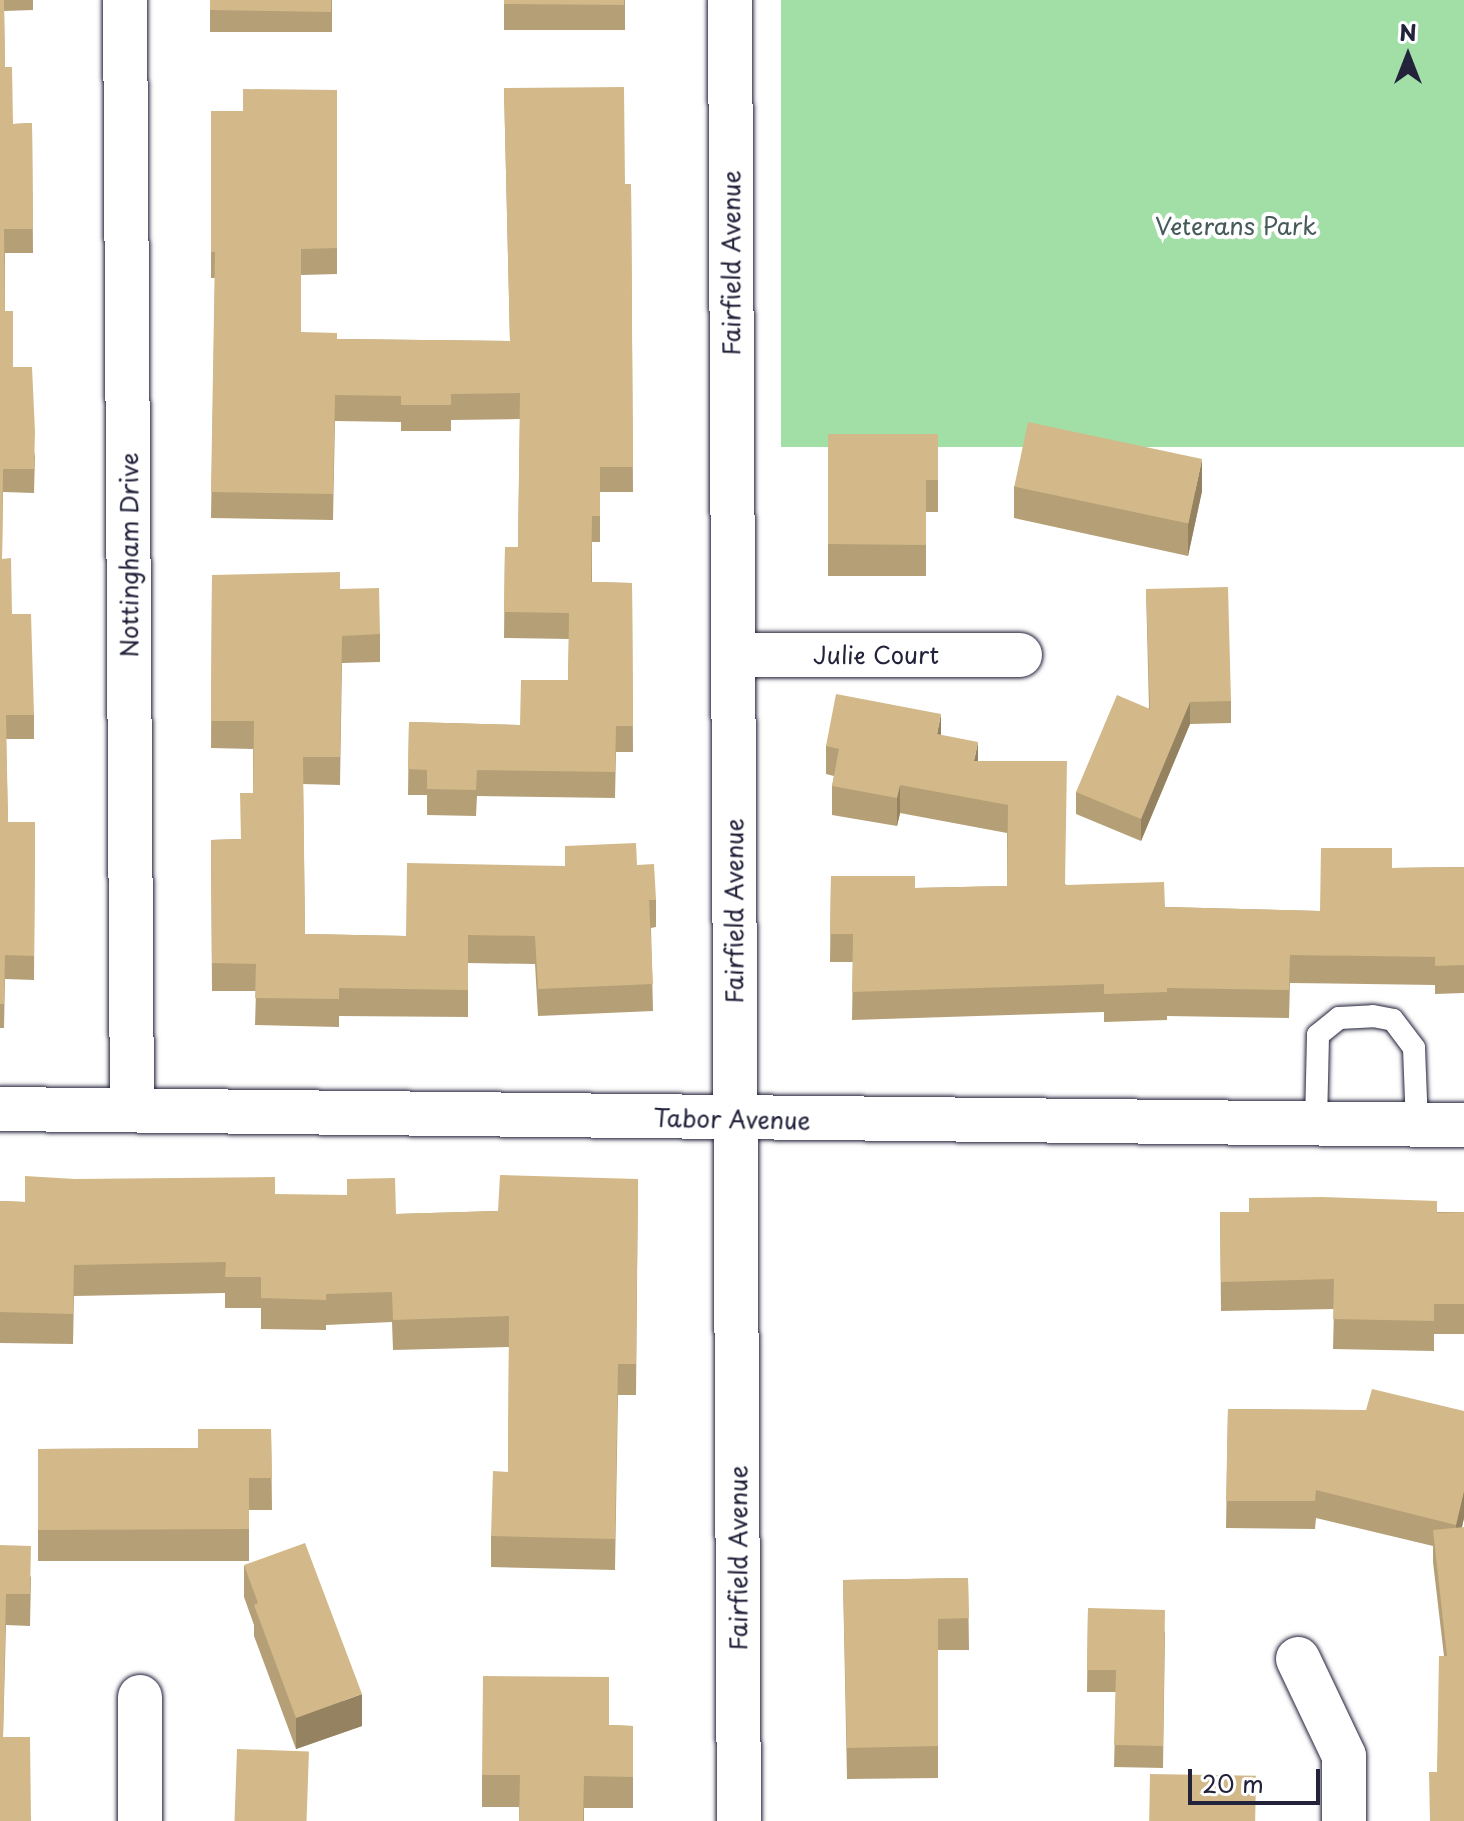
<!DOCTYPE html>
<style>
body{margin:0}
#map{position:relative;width:1464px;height:1821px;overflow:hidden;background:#fff;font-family:"Playpen Sans",sans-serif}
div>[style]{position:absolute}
.green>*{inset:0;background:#a2dfa7;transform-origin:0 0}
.roads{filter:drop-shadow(0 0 2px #22223b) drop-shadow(0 0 2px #22223b)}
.lane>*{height:22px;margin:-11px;padding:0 11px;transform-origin:11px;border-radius:11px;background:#fff}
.street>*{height:44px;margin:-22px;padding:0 22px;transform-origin:22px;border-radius:22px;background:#fff}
.wall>*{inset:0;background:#b59f76;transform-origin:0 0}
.shaded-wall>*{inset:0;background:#948260}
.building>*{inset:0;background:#d3b989;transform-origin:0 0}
span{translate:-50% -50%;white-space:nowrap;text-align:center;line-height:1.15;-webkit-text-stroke:8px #fff;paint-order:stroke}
.park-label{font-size:24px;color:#485b5b}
.street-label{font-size:24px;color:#22223b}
.north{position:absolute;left:1368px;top:16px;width:80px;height:80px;-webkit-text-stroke:6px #fff;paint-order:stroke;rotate:0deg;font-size:22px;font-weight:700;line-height:32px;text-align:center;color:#22223b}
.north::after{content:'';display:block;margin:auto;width:28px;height:36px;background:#22223b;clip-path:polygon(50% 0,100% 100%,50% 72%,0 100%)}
.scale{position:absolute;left:1188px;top:1769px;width:132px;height:36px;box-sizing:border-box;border:4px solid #22223b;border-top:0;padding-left:10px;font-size:24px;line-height:28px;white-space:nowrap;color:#22223b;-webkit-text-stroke:6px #fff;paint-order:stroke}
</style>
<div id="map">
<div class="green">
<i style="left:781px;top:0;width:683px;height:447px"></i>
</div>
<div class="roads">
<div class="lane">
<i style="left:1316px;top:1124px;width:89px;rotate:-88.7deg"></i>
<i style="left:1318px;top:1035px;width:27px;rotate:-39deg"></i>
<i style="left:1339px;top:1018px;width:34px;rotate:-3deg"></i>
<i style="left:1373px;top:1016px;width:20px;rotate:11deg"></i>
<i style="left:1393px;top:1020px;width:35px;rotate:53deg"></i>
<i style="left:1414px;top:1048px;width:77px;rotate:87.8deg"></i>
</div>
<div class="street">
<i style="left:125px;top:0;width:1110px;rotate:89.64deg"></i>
<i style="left:730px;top:0;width:1821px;rotate:89.72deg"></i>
<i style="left:733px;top:655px;width:287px"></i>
<i style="left:0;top:1109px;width:1464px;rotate:0.63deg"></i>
<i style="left:1298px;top:1659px;width:107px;rotate:64.6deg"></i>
<i style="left:1344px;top:1756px;width:65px;rotate:90deg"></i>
<i style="left:140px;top:1697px;width:124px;rotate:90deg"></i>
</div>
</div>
<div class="wall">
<i style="clip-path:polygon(0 0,33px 0,33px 10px,4px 11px,5px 67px,13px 124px,32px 123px,33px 253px,5px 253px,5px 311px,13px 367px,35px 456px,34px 493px,3px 492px,2px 559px,12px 614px,34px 715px,34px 739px,6px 739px,8px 822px,35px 822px,34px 980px,5px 979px,4px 1028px,0 1028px)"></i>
<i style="left:210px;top:0;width:122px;height:32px"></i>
<i style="left:504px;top:0;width:121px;height:30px"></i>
<i style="clip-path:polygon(504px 88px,625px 184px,631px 184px,633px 492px,600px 492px,600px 542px,592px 542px,592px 582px,632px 583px,633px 752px,616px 752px,615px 798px,477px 796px,476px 816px,427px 815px,427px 795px,408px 795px,409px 722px,520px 725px,568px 680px,569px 639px,504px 638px,505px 547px,518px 547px,520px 419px,451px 420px,451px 431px,401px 431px,401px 422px,335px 421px,333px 520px,211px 518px,215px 278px,211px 278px,211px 111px,243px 111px,337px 90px,337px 274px,301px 275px,301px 332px,337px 339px,510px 341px)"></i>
<i style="clip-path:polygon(828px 434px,938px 434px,938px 512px,926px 512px,926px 576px,828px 576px)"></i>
<i style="clip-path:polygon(1014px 486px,1202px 491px,1188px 556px,1014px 518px)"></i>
<i style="clip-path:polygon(212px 575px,340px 589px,380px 634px,380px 662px,342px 663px,340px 785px,303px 784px,305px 934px,406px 936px,565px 866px,565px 846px,637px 865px,656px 900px,656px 927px,651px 928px,653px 1011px,538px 1016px,535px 964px,468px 963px,468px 1017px,339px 1016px,339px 1027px,255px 1025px,256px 991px,212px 991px,211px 840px,241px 839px,253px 793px,253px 749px,211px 748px)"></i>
<i style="clip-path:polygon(1146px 589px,1231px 701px,1231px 723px,1190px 724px,1141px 841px,1076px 814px,1076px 792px,1149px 708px)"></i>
<i style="clip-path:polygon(941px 735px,978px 761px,1066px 885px,1165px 907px,1320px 911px,1392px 868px,1464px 867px,1464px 993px,1435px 994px,1435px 985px,1290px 983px,1289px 1018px,1167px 1016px,1167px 1020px,1104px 1022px,1104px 1012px,852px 1020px,853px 962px,830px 962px,831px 876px,915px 888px,1007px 886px,1007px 833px,900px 813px,897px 826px,832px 815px,832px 786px,834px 776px,826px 774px,826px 746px)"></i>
<i style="clip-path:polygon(638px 1179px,636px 1395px,618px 1395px,615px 1570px,491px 1567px,491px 1536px,508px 1472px,509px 1347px,393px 1350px,392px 1322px,326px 1325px,326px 1330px,261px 1329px,261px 1308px,225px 1308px,225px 1293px,74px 1296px,73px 1344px,0 1343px,0 1201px,25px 1202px,275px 1194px,396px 1214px,498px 1211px)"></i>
<i style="clip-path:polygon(1220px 1212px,1464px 1212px,1464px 1334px,1434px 1334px,1434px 1351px,1333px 1349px,1334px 1309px,1221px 1311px)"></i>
<i style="clip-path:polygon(1228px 1409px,1464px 1411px,1464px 1518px,1462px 1527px,1437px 1772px,1444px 1656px,1433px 1562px,1433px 1546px,1316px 1518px,1315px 1529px,1226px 1528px)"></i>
<i style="clip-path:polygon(271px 1429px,272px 1510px,249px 1510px,249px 1561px,38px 1561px,38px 1449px,198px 1448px)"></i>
<i style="clip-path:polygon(0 1545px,31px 1577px,30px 1626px,6px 1625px,3px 1737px,0 1821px)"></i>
<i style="clip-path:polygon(244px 1565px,362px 1726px,296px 1749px,254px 1636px,254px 1625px,244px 1597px)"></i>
<i style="clip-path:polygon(968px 1578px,969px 1650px,938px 1650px,938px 1778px,847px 1779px,843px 1580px)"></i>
<i style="clip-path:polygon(1088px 1608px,1165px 1632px,1163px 1768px,1114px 1767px,1116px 1692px,1087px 1692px)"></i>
<i style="clip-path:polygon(609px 1725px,633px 1726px,633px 1808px,584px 1808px,584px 1821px,519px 1821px,519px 1807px,482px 1807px,482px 1775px)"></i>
</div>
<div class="shaded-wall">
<i style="clip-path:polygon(1202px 459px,1202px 491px,1188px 556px,1188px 524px)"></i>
<i style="clip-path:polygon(1190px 702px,1190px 724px,1141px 841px,1141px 819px)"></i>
<i style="clip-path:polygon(941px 714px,941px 742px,937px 734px)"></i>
<i style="clip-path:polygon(978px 742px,978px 770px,974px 761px)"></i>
<i style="clip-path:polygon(900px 785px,900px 813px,897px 826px,897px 798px)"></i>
<i style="clip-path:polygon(1464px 1491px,1464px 1518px,1456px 1552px,1456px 1525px)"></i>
<i style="clip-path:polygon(362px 1694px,362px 1726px,296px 1749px,296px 1718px)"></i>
</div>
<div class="building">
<i style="clip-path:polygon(0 0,4px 0,5px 67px,12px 67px,13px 124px,32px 123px,33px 229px,4px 229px,5px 311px,13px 311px,13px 367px,32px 367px,35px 432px,34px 469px,3px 469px,2px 559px,11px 558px,12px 614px,31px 614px,34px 715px,6px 715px,8px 822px,35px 822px,34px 956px,5px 955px,4px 1004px,0 1004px)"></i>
<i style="clip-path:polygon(210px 0,331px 0,331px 12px,210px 10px)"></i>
<i style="clip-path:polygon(504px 0,624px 0,624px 5px,504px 4px)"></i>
<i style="clip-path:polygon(624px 87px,625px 184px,631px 184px,633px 467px,600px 467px,600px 516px,592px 516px,591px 582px,632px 583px,633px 726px,616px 726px,615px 772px,477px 770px,476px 790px,427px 789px,427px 770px,408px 769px,409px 722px,520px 725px,521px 680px,568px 680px,569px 613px,504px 612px,505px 547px,518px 547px,520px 393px,451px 394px,451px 405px,401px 405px,401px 396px,335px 395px,333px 494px,211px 492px,215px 252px,211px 252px,211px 111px,243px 111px,243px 89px,337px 90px,337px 248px,301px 249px,301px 332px,337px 333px,337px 339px,510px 341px,504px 88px)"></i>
<i style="left:1028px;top:422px;width:178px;height:66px;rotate:12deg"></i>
<i style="clip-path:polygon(828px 434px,938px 434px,938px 480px,926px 480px,926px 545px,828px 544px)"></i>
<i style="clip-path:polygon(340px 572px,340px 589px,379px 588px,380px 634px,342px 636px,340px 757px,303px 757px,305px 934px,406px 936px,407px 863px,565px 866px,565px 846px,636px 843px,637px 865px,654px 864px,656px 900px,649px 900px,653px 984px,538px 989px,535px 936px,468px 935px,468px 990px,339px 988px,339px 999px,255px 998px,256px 964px,212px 963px,211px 840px,241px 839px,240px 793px,253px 793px,254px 721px,211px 721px,212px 575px)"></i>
<i style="clip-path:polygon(1228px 587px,1231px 701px,1190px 702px,1141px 819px,1076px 792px,1117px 695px,1150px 709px,1146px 589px)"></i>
<i style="clip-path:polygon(836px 694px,941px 714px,937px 734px,978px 742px,974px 761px,1067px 761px,1065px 885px,1164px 882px,1165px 907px,1320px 911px,1321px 848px,1392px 848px,1392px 868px,1464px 867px,1464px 965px,1435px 966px,1435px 957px,1290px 955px,1289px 990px,1167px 988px,1167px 992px,1104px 994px,1104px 984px,852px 992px,853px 934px,830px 934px,831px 876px,915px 876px,915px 888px,1007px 886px,1008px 805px,900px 785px,897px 798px,832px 786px,839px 749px,826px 746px)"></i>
<i style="clip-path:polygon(500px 1175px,638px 1179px,636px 1364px,618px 1364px,615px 1539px,491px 1536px,493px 1471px,508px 1472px,509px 1316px,393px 1320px,392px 1292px,326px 1294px,326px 1300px,261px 1298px,261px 1277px,225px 1277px,226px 1262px,74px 1265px,73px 1314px,0 1312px,0 1201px,25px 1202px,25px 1176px,75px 1179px,275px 1177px,275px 1194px,347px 1195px,347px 1179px,395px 1178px,396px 1214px,498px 1211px)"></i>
<i style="clip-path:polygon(1322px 1197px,1437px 1201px,1437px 1213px,1464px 1212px,1464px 1304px,1434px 1304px,1434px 1321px,1333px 1319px,1334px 1279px,1221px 1282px,1220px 1212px,1249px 1212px,1249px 1198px)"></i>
<i style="clip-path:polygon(1372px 1389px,1464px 1411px,1464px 1491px,1456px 1525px,1316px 1490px,1315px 1501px,1226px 1501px,1228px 1409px,1366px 1410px)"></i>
<i style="clip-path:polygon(198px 1429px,271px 1429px,272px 1478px,249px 1478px,249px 1529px,38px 1530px,38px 1449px,198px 1448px)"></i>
<i style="clip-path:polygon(1464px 1527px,1464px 1821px,1430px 1821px,1429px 1772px,1437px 1772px,1439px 1656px,1447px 1656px,1433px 1530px)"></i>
<i style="clip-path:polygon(305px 1543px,362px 1694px,296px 1718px,254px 1605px,258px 1603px,244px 1565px)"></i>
<i style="clip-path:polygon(0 1545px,31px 1546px,30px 1594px,6px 1594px,3px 1737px,30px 1737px,31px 1821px,0 1821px)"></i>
<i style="clip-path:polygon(968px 1578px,969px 1618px,938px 1619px,938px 1746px,847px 1748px,843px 1580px)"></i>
<i style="clip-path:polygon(1088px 1608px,1165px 1610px,1163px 1746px,1114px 1745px,1116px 1670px,1087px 1670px)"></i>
<i style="clip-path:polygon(483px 1676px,609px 1677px,609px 1725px,633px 1726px,633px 1777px,584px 1776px,583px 1821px,519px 1821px,520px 1775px,482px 1775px)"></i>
<i style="left:237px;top:1749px;width:72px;height:72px;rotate:2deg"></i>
<i style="left:1150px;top:1774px;width:106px;height:47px;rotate:1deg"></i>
</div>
<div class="park-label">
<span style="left:1236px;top:226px">Veterans Park</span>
</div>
<div class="street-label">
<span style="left:731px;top:263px;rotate:-90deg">Fairfield Avenue</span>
<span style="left:129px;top:555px;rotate:-90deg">Nottingham Drive</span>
<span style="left:876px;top:655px">Julie Court</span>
<span style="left:734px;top:911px;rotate:-90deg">Fairfield Avenue</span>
<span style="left:732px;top:1119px;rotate:1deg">Tabor Avenue</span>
<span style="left:738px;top:1558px;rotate:-90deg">Fairfield Avenue</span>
</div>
<div class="north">N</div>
<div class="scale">20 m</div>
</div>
